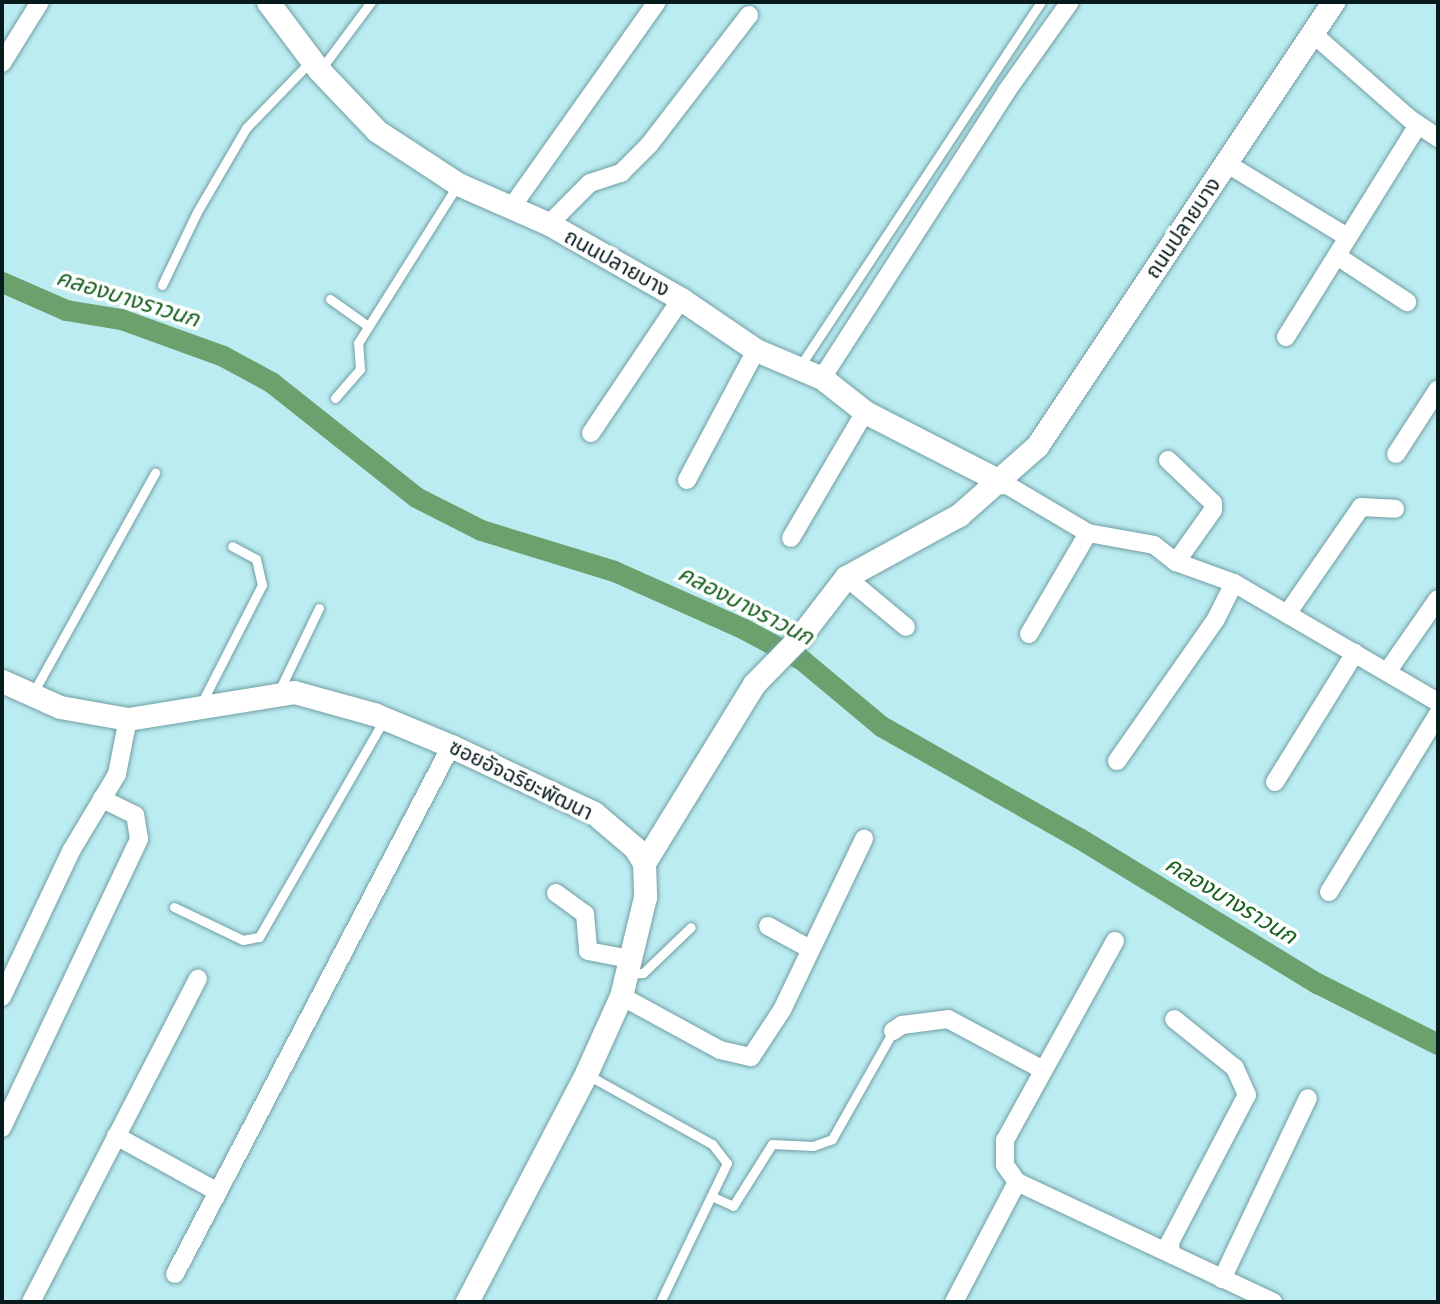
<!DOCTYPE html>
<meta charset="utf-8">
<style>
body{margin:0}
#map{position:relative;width:1440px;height:1304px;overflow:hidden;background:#bbecf1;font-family:Figtree,"Noto Sans Thai",sans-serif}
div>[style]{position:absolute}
.canal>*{height:21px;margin:-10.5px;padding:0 10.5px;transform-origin:10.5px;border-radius:10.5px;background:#6ca06d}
.roads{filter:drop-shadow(0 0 2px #709ea3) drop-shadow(0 0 2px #709ea3)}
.service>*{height:9px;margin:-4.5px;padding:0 4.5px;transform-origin:4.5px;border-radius:4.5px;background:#fff}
.minor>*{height:18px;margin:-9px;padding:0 9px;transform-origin:9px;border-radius:9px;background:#fff}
.tertiary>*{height:23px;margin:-11.5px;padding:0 11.5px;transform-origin:11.5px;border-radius:11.5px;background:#fff}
span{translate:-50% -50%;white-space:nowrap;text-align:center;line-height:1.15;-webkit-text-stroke:7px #fff;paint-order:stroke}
.street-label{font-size:21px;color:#071a1c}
.water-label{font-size:23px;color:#15601e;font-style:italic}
.frame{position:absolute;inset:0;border:4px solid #071a1c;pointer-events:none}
</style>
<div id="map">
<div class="canal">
<i style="left:2px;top:282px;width:70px;rotate:23.6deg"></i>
<i style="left:66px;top:310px;width:56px;rotate:9.3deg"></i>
<i style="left:121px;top:319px;width:109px;rotate:19.9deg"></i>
<i style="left:223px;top:356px;width:55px;rotate:28.4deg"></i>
<i style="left:271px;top:382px;width:185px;rotate:38.4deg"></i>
<i style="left:416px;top:497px;width:73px;rotate:26.9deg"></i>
<i style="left:481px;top:530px;width:139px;rotate:17.1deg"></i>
<i style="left:614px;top:571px;width:142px;rotate:24deg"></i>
<i style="left:744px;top:629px;width:66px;rotate:28.1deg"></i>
<i style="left:802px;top:660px;width:103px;rotate:39.9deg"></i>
<i style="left:881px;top:726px;width:227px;rotate:29.5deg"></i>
<i style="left:1079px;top:838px;width:279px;rotate:31.4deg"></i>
<i style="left:1317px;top:983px;width:136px;rotate:26.8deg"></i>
</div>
<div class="roads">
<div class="service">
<i style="left:321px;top:69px;width:84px;rotate:-53.3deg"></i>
<i style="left:162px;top:285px;width:81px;rotate:-64.4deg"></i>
<i style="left:197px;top:212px;width:97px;rotate:-59.7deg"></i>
<i style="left:246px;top:128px;width:93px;rotate:-45.9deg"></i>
<i style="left:330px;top:299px;width:47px;rotate:35.4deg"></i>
<i style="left:800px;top:366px;width:437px;rotate:-56.5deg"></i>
<i style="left:335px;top:398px;width:38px;rotate:-49deg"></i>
<i style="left:360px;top:369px;width:26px;rotate:-94deg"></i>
<i style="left:358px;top:343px;width:186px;rotate:-57.8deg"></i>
<i style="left:279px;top:691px;width:92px;rotate:-64.3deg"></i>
<i style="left:33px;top:693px;width:252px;rotate:-61deg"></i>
<i style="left:201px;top:704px;width:134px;rotate:-62.9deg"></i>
<i style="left:262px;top:585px;width:27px;rotate:-103deg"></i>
<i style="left:256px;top:559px;width:27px;rotate:-152deg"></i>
<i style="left:174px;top:907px;width:76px;rotate:25.6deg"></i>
<i style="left:243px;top:940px;width:16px;rotate:-11deg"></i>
<i style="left:259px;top:937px;width:250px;rotate:-60.1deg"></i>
<i style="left:628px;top:974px;width:15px;rotate:-4deg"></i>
<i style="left:643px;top:973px;width:66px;rotate:-43.8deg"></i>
<i style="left:586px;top:1074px;width:144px;rotate:29.1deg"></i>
<i style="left:712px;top:1144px;width:24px;rotate:52deg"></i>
<i style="left:727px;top:1163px;width:154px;rotate:115.7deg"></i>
<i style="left:711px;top:1196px;width:24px;rotate:24deg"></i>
<i style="left:733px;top:1206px;width:73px;rotate:-57.8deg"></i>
<i style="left:772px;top:1144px;width:41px;rotate:2.8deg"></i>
<i style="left:813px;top:1146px;width:20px;rotate:-20deg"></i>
<i style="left:832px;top:1139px;width:124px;rotate:-60.5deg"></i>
</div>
<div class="minor">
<i style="left:1312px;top:33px;width:130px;rotate:41.3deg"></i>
<i style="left:1410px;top:119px;width:34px;rotate:34deg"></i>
<i style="left:2px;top:63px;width:72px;rotate:-58.1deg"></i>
<i style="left:1226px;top:163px;width:142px;rotate:31.4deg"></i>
<i style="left:511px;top:208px;width:252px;rotate:-54.7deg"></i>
<i style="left:549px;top:224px;width:58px;rotate:-45deg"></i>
<i style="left:590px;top:183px;width:33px;rotate:-18deg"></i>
<i style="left:621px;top:173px;width:40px;rotate:-45deg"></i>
<i style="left:649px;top:145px;width:164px;rotate:-52.4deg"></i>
<i style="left:1337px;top:256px;width:84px;rotate:33.3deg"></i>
<i style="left:1286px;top:337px;width:250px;rotate:-58.1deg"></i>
<i style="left:822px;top:378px;width:340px;rotate:-57.2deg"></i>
<i style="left:1006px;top:92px;width:110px;rotate:-54.6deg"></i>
<i style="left:591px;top:433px;width:161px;rotate:-56.1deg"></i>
<i style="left:1396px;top:454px;width:77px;rotate:-57.1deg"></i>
<i style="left:1168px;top:460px;width:62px;rotate:43.7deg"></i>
<i style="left:1213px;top:503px;width:7px;rotate:90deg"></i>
<i style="left:1213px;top:510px;width:64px;rotate:125.4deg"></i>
<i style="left:687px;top:480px;width:147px;rotate:-62deg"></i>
<i style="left:1002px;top:482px;width:100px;rotate:30.7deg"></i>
<i style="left:1088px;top:533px;width:67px;rotate:10.3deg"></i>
<i style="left:1154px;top:545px;width:28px;rotate:38deg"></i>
<i style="left:1176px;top:562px;width:62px;rotate:19.9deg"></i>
<i style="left:1234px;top:583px;width:236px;rotate:30.3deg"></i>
<i style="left:791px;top:538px;width:146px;rotate:-59.6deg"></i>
<i style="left:846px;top:577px;width:78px;rotate:39.8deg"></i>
<i style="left:1287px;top:614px;width:130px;rotate:-55.3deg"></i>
<i style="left:1361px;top:507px;width:34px;rotate:3deg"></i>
<i style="left:1029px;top:634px;width:117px;rotate:-59.7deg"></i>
<i style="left:1387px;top:672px;width:89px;rotate:-55.1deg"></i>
<i style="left:1117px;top:761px;width:173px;rotate:-55.1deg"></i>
<i style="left:1216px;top:619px;width:40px;rotate:-63.4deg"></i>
<i style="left:1275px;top:782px;width:152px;rotate:-58.2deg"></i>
<i style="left:1329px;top:892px;width:209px;rotate:-58.5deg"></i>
<i style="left:556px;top:893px;width:36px;rotate:36deg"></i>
<i style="left:585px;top:914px;width:37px;rotate:85deg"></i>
<i style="left:588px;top:951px;width:43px;rotate:10.8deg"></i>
<i style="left:768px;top:926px;width:48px;rotate:28.7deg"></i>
<i style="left:1115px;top:941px;width:227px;rotate:118.9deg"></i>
<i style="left:1005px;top:1140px;width:25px;rotate:90deg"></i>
<i style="left:1005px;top:1165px;width:21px;rotate:55deg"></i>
<i style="left:1017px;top:1182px;width:283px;rotate:25.1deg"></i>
<i style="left:621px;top:996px;width:113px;rotate:28.6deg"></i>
<i style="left:720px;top:1050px;width:32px;rotate:13deg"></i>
<i style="left:751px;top:1057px;width:56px;rotate:-56.6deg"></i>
<i style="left:782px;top:1010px;width:190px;rotate:-64.4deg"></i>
<i style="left:2px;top:997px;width:161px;rotate:-64.7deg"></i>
<i style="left:71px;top:851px;width:90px;rotate:-59.1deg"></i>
<i style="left:117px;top:774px;width:56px;rotate:-78.7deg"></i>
<i style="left:893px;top:1031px;width:11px;rotate:-34deg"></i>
<i style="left:902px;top:1025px;width:46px;rotate:-7.4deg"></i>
<i style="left:948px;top:1019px;width:108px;rotate:28.2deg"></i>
<i style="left:2px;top:1128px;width:320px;rotate:-64.6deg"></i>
<i style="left:139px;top:839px;width:24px;rotate:-99deg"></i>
<i style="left:135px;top:815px;width:37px;rotate:-154deg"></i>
<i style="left:116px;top:1136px;width:116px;rotate:28.8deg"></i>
<i style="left:1171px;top:1254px;width:12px;rotate:-95deg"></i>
<i style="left:1170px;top:1242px;width:166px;rotate:-62.4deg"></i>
<i style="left:1247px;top:1095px;width:30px;rotate:-114deg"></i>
<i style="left:1235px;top:1068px;width:78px;rotate:-141.2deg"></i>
<i style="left:175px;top:1274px;width:596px;rotate:-62.4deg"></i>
<i style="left:1222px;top:1279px;width:200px;rotate:-64.6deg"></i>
<i style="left:31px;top:1302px;width:364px;rotate:-62.7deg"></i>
<i style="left:954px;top:1302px;width:136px;rotate:-62.3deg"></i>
</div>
<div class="tertiary">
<i style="left:268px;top:2px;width:85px;rotate:53.1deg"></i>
<i style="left:319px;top:70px;width:84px;rotate:46.4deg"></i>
<i style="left:377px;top:131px;width:97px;rotate:33.2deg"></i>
<i style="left:458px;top:184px;width:99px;rotate:23.7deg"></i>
<i style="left:549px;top:224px;width:152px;rotate:29.6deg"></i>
<i style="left:681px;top:299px;width:91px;rotate:34.2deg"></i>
<i style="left:756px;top:350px;width:72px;rotate:23deg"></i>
<i style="left:822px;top:378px;width:55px;rotate:38.3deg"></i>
<i style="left:865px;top:412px;width:154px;rotate:27.1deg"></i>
<i style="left:2px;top:681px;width:64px;rotate:24.1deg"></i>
<i style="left:60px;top:707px;width:69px;rotate:10deg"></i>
<i style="left:128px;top:719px;width:168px;rotate:-9.2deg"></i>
<i style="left:294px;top:692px;width:83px;rotate:15.4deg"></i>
<i style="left:374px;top:714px;width:83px;rotate:22.6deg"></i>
<i style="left:451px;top:746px;width:158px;rotate:25.1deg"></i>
<i style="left:594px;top:813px;width:54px;rotate:40.5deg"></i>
<i style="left:635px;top:848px;width:17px;rotate:59deg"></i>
<i style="left:644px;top:863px;width:34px;rotate:88deg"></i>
<i style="left:645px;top:897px;width:102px;rotate:103.6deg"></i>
<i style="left:621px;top:996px;width:85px;rotate:114.2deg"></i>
<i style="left:586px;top:1074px;width:257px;rotate:117.6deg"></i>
<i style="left:644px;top:863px;width:210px;rotate:-58.4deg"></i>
<i style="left:754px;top:684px;width:64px;rotate:-45.6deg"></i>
<i style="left:799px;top:638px;width:77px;rotate:-52.4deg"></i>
<i style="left:846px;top:577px;width:129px;rotate:-28.8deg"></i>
<i style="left:959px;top:515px;width:104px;rotate:-41.5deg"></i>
<i style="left:1037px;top:446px;width:534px;rotate:-56.31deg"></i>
</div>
</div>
<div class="street-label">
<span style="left:1183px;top:228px;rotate:-56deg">ถนนปลายบาง</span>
<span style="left:617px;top:263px;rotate:29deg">ถนนปลายบาง</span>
<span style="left:521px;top:780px;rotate:26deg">ซอยอัจฉริยะพัฒนา</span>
</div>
<div class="water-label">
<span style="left:128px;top:298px;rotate:17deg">คลองบางราวนก</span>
<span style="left:746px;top:605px;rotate:27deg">คลองบางราวนก</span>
<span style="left:1231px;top:900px;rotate:31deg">คลองบางราวนก</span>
</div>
<div class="frame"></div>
</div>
